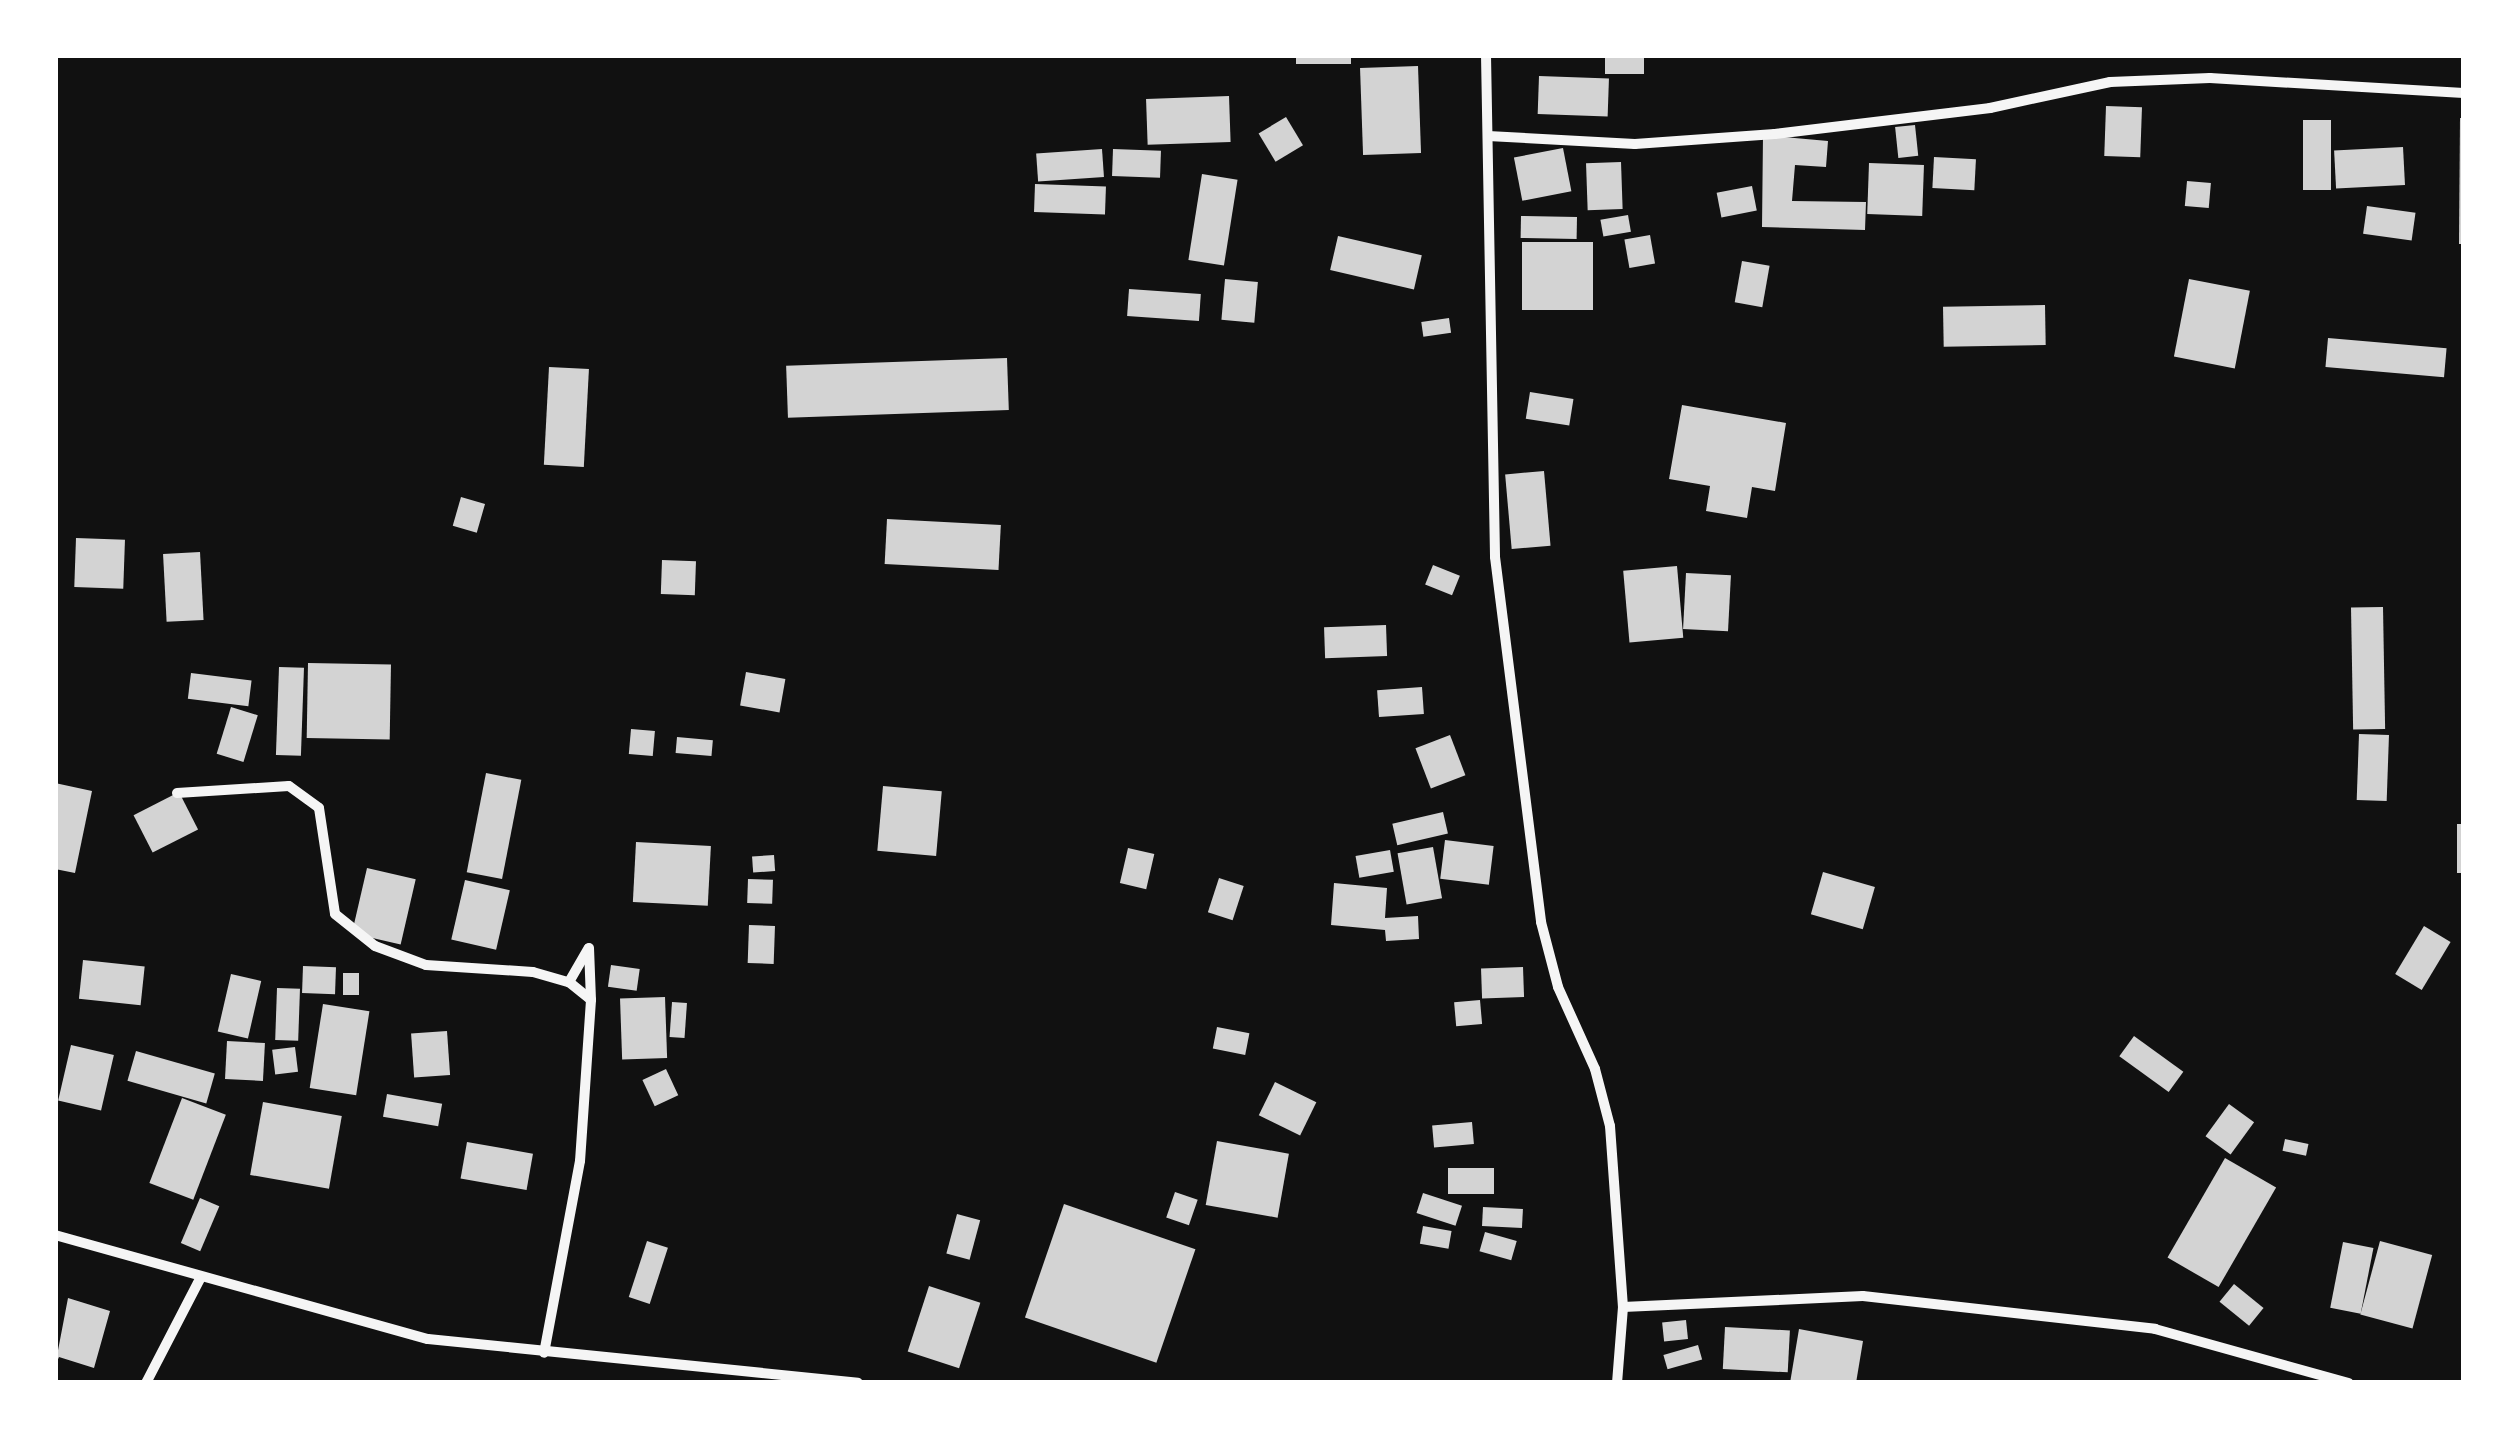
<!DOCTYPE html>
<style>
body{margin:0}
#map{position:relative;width:2519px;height:1438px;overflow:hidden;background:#111;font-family:"Times New Roman",serif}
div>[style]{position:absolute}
.building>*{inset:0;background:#d3d3d3;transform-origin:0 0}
.minor>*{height:10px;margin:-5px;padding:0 5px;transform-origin:5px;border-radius:5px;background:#f5f5f5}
span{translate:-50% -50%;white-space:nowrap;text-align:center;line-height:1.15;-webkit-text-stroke:10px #fff;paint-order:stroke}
.frame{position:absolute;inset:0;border:58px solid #fff;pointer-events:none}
</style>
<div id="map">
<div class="building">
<i style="left:1296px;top:55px;width:55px;height:9px"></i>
<i style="left:1605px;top:55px;width:39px;height:19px"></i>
<i style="left:1418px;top:66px;width:87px;height:58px;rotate:88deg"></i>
<i style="left:1539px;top:76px;width:70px;height:38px;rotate:2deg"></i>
<i style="left:1229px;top:96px;width:46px;height:83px;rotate:88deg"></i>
<i style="left:2106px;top:106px;width:36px;height:50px;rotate:2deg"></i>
<i style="left:1286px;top:117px;width:33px;height:32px;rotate:59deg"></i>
<i style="clip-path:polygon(2460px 118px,2464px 118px,2464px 244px,2459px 244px)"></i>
<i style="left:2331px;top:120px;width:70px;height:28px;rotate:90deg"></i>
<i style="left:1915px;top:125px;width:31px;height:20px;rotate:84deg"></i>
<i style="clip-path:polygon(1763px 135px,1828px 141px,1826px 167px,1795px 165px,1792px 201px,1866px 202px,1865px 230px,1762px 227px)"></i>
<i style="left:2403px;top:147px;width:38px;height:69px;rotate:87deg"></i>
<i style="left:1563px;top:148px;width:44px;height:50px;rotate:79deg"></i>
<i style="left:1102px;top:149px;width:28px;height:66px;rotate:86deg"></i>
<i style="left:1113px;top:149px;width:48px;height:27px;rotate:2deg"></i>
<i style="left:1934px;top:157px;width:42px;height:31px;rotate:3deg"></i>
<i style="left:1621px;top:162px;width:47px;height:35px;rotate:88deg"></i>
<i style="left:1869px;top:163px;width:55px;height:51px;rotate:2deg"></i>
<i style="left:1202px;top:174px;width:36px;height:87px;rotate:9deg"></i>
<i style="left:2187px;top:181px;width:24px;height:25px;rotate:5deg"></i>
<i style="left:1035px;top:184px;width:71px;height:28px;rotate:2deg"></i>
<i style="left:1752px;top:186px;width:25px;height:36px;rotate:79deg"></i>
<i style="left:2367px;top:206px;width:49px;height:28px;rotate:8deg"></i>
<i style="left:1628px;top:215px;width:17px;height:28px;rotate:80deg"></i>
<i style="left:1521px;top:216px;width:56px;height:22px;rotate:1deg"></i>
<i style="left:1650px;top:235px;width:29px;height:26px;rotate:80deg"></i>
<i style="left:1338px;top:236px;width:86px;height:35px;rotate:13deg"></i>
<i style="left:1522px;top:242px;width:71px;height:68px"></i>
<i style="left:1742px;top:261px;width:28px;height:42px;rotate:10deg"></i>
<i style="left:1225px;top:279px;width:33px;height:41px;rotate:5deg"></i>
<i style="left:2189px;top:279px;width:62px;height:79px;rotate:11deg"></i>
<i style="left:1129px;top:289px;width:72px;height:27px;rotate:4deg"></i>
<i style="left:2045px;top:305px;width:40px;height:102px;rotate:89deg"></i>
<i style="left:1449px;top:318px;width:15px;height:28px;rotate:82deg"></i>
<i style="left:2328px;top:338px;width:119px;height:29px;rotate:5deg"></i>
<i style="left:1007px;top:358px;width:52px;height:221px;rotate:88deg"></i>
<i style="left:549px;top:367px;width:40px;height:98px;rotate:3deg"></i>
<i style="left:1530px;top:392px;width:44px;height:27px;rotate:9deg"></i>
<i style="clip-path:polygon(1682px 405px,1786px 423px,1775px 491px,1752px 487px,1747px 518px,1706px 511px,1710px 486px,1669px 479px)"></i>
<i style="left:1544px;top:471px;width:75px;height:39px;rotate:85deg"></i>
<i style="left:461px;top:497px;width:25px;height:30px;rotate:16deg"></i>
<i style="left:887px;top:519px;width:114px;height:45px;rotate:3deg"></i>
<i style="left:76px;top:538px;width:49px;height:49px;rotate:2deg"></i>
<i style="left:200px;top:552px;width:68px;height:37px;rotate:87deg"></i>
<i style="left:662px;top:560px;width:34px;height:34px;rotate:2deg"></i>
<i style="left:1433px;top:565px;width:29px;height:21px;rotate:22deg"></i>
<i style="left:1677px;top:566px;width:72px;height:54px;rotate:85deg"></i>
<i style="left:1686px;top:573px;width:45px;height:56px;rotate:3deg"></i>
<i style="left:2383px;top:607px;width:122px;height:32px;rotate:89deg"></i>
<i style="left:1386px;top:625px;width:31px;height:62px;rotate:88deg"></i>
<i style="left:308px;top:663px;width:83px;height:75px;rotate:1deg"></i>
<i style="left:279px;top:667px;width:25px;height:88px;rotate:2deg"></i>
<i style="left:746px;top:672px;width:40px;height:34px;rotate:10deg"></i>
<i style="left:191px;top:673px;width:61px;height:26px;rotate:7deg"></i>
<i style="left:1422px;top:687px;width:27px;height:45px;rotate:86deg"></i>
<i style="left:231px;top:707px;width:28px;height:49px;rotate:17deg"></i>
<i style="left:631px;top:729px;width:24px;height:25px;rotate:5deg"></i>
<i style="left:2359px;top:734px;width:30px;height:66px;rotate:2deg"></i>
<i style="left:1450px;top:735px;width:43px;height:37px;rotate:69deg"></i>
<i style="left:677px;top:737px;width:36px;height:16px;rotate:5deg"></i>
<i style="left:486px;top:773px;width:36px;height:101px;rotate:11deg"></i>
<i style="clip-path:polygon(55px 783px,92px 791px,75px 873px,55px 869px)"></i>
<i style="left:883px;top:786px;width:59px;height:65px;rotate:5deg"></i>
<i style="left:179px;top:792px;width:42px;height:51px;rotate:63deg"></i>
<i style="left:1443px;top:812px;width:22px;height:52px;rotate:77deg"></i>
<i style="left:2457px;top:824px;width:7px;height:49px"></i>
<i style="left:1445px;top:840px;width:49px;height:39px;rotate:7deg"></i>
<i style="left:636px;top:842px;width:75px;height:60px;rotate:3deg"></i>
<i style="left:1433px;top:847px;width:52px;height:36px;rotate:80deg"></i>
<i style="left:1128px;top:848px;width:27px;height:36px;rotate:13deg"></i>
<i style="left:1390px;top:850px;width:22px;height:35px;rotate:80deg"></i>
<i style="left:774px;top:855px;width:16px;height:22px;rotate:86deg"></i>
<i style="left:367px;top:868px;width:50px;height:67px;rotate:13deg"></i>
<i style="left:1823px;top:872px;width:54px;height:44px;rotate:16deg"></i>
<i style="left:1219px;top:878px;width:26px;height:36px;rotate:18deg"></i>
<i style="left:748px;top:879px;width:25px;height:24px;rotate:2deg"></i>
<i style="left:465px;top:880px;width:46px;height:61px;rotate:13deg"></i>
<i style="clip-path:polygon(1334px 883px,1387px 888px,1385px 918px,1418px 916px,1419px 939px,1386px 941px,1385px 930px,1331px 925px)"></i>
<i style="left:749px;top:925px;width:26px;height:38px;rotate:2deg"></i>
<i style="left:2424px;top:926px;width:31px;height:56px;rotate:31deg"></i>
<i style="left:83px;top:960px;width:62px;height:39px;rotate:6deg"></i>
<i style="left:611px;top:965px;width:29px;height:22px;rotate:8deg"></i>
<i style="left:303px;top:966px;width:33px;height:27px;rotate:2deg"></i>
<i style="left:1523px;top:967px;width:30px;height:42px;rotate:88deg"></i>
<i style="left:343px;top:973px;width:16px;height:22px"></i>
<i style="left:231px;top:974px;width:31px;height:59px;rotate:13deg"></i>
<i style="left:277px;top:988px;width:23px;height:52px;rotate:2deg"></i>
<i style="left:665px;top:997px;width:61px;height:45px;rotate:88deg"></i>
<i style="left:1480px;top:1000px;width:24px;height:26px;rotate:85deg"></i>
<i style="left:672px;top:1002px;width:15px;height:35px;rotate:4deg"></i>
<i style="left:323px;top:1004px;width:47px;height:85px;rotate:9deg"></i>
<i style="left:1217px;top:1027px;width:33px;height:22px;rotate:11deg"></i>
<i style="left:447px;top:1031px;width:44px;height:36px;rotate:86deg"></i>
<i style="left:2134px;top:1036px;width:61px;height:25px;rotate:36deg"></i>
<i style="left:227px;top:1041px;width:38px;height:38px;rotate:3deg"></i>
<i style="left:71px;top:1045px;width:44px;height:57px;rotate:13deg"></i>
<i style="left:295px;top:1047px;width:25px;height:23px;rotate:83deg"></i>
<i style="left:136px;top:1051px;width:82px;height:31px;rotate:16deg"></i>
<i style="left:666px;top:1069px;width:29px;height:26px;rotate:65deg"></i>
<i style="left:1275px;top:1082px;width:46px;height:37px;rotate:26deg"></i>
<i style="left:387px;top:1094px;width:56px;height:23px;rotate:10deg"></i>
<i style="left:182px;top:1098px;width:47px;height:91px;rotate:21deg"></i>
<i style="left:263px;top:1102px;width:80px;height:74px;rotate:10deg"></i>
<i style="left:2229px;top:1104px;width:31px;height:40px;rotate:36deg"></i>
<i style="left:1472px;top:1122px;width:22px;height:40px;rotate:85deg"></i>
<i style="left:2285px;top:1139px;width:24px;height:12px;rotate:12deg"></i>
<i style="left:1217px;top:1141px;width:73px;height:65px;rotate:10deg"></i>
<i style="left:467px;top:1142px;width:67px;height:37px;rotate:10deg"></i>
<i style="left:2225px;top:1158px;width:59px;height:115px;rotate:30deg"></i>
<i style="left:1494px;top:1168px;width:26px;height:46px;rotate:90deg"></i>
<i style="left:1175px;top:1192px;width:24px;height:27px;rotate:19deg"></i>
<i style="left:1423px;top:1193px;width:41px;height:21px;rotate:18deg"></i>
<i style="left:200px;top:1198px;width:21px;height:49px;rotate:23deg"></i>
<i style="left:1064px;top:1204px;width:139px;height:120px;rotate:19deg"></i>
<i style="left:1483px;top:1207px;width:40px;height:19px;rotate:3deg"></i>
<i style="left:957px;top:1214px;width:24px;height:41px;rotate:15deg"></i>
<i style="left:1423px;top:1226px;width:29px;height:18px;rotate:10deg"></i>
<i style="left:1485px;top:1232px;width:33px;height:20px;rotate:16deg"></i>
<i style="left:647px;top:1241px;width:22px;height:59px;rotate:18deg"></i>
<i style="left:2380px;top:1241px;width:54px;height:76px;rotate:15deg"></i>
<i style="left:2343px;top:1242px;width:31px;height:67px;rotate:11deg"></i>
<i style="left:2234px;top:1284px;width:38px;height:23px;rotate:39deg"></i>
<i style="left:929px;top:1286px;width:54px;height:69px;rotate:18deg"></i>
<i style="clip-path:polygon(68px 1298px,110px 1311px,94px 1368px,59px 1357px,55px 1366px)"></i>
<i style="left:1686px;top:1320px;width:19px;height:24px;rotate:84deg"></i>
<i style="left:1725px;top:1327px;width:65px;height:42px;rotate:3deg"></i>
<i style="clip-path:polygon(1799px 1329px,1863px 1341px,1856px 1383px,1790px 1383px)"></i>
<i style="left:1698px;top:1345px;width:15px;height:36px;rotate:74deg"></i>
</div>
<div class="minor">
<i style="left:1486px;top:55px;width:502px;rotate:88.97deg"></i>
<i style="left:1495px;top:557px;width:368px;rotate:82.8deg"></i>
<i style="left:1541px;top:922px;width:67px;rotate:75.3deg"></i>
<i style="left:1558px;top:987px;width:90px;rotate:65.7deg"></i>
<i style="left:1595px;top:1069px;width:59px;rotate:75.3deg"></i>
<i style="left:1610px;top:1126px;width:181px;rotate:85.9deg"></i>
<i style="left:1623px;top:1307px;width:76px;rotate:94.5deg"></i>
<i style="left:1488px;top:136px;width:147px;rotate:3.1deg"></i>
<i style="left:1635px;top:144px;width:140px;rotate:-4.1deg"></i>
<i style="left:1775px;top:134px;width:217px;rotate:-6.9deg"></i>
<i style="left:1990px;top:108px;width:123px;rotate:-12.2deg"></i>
<i style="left:2110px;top:82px;width:100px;rotate:-2.3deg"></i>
<i style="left:2210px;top:78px;width:254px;rotate:3.4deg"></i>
<i style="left:177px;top:793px;width:112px;rotate:-3.6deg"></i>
<i style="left:289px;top:786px;width:37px;rotate:36deg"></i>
<i style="left:319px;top:808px;width:107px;rotate:81.4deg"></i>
<i style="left:335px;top:914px;width:51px;rotate:38.7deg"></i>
<i style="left:375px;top:946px;width:54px;rotate:20.4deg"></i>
<i style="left:426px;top:965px;width:107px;rotate:3.7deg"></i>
<i style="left:533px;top:972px;width:37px;rotate:16deg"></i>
<i style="left:569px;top:982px;width:28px;rotate:39deg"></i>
<i style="left:591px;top:1000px;width:161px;rotate:93.9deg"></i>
<i style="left:580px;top:1161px;width:195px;rotate:100.6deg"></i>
<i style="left:569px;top:982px;width:39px;rotate:-60deg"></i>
<i style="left:589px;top:948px;width:52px;rotate:87.8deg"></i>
<i style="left:55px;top:1235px;width:387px;rotate:15.6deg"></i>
<i style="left:428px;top:1339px;width:432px;rotate:5.8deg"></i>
<i style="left:1623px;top:1307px;width:240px;rotate:-2.6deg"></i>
<i style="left:1863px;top:1296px;width:294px;rotate:6.4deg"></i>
<i style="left:2155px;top:1329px;width:201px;rotate:15.6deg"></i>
<i style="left:146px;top:1383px;width:117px;rotate:-62.6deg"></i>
</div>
<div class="frame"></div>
</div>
